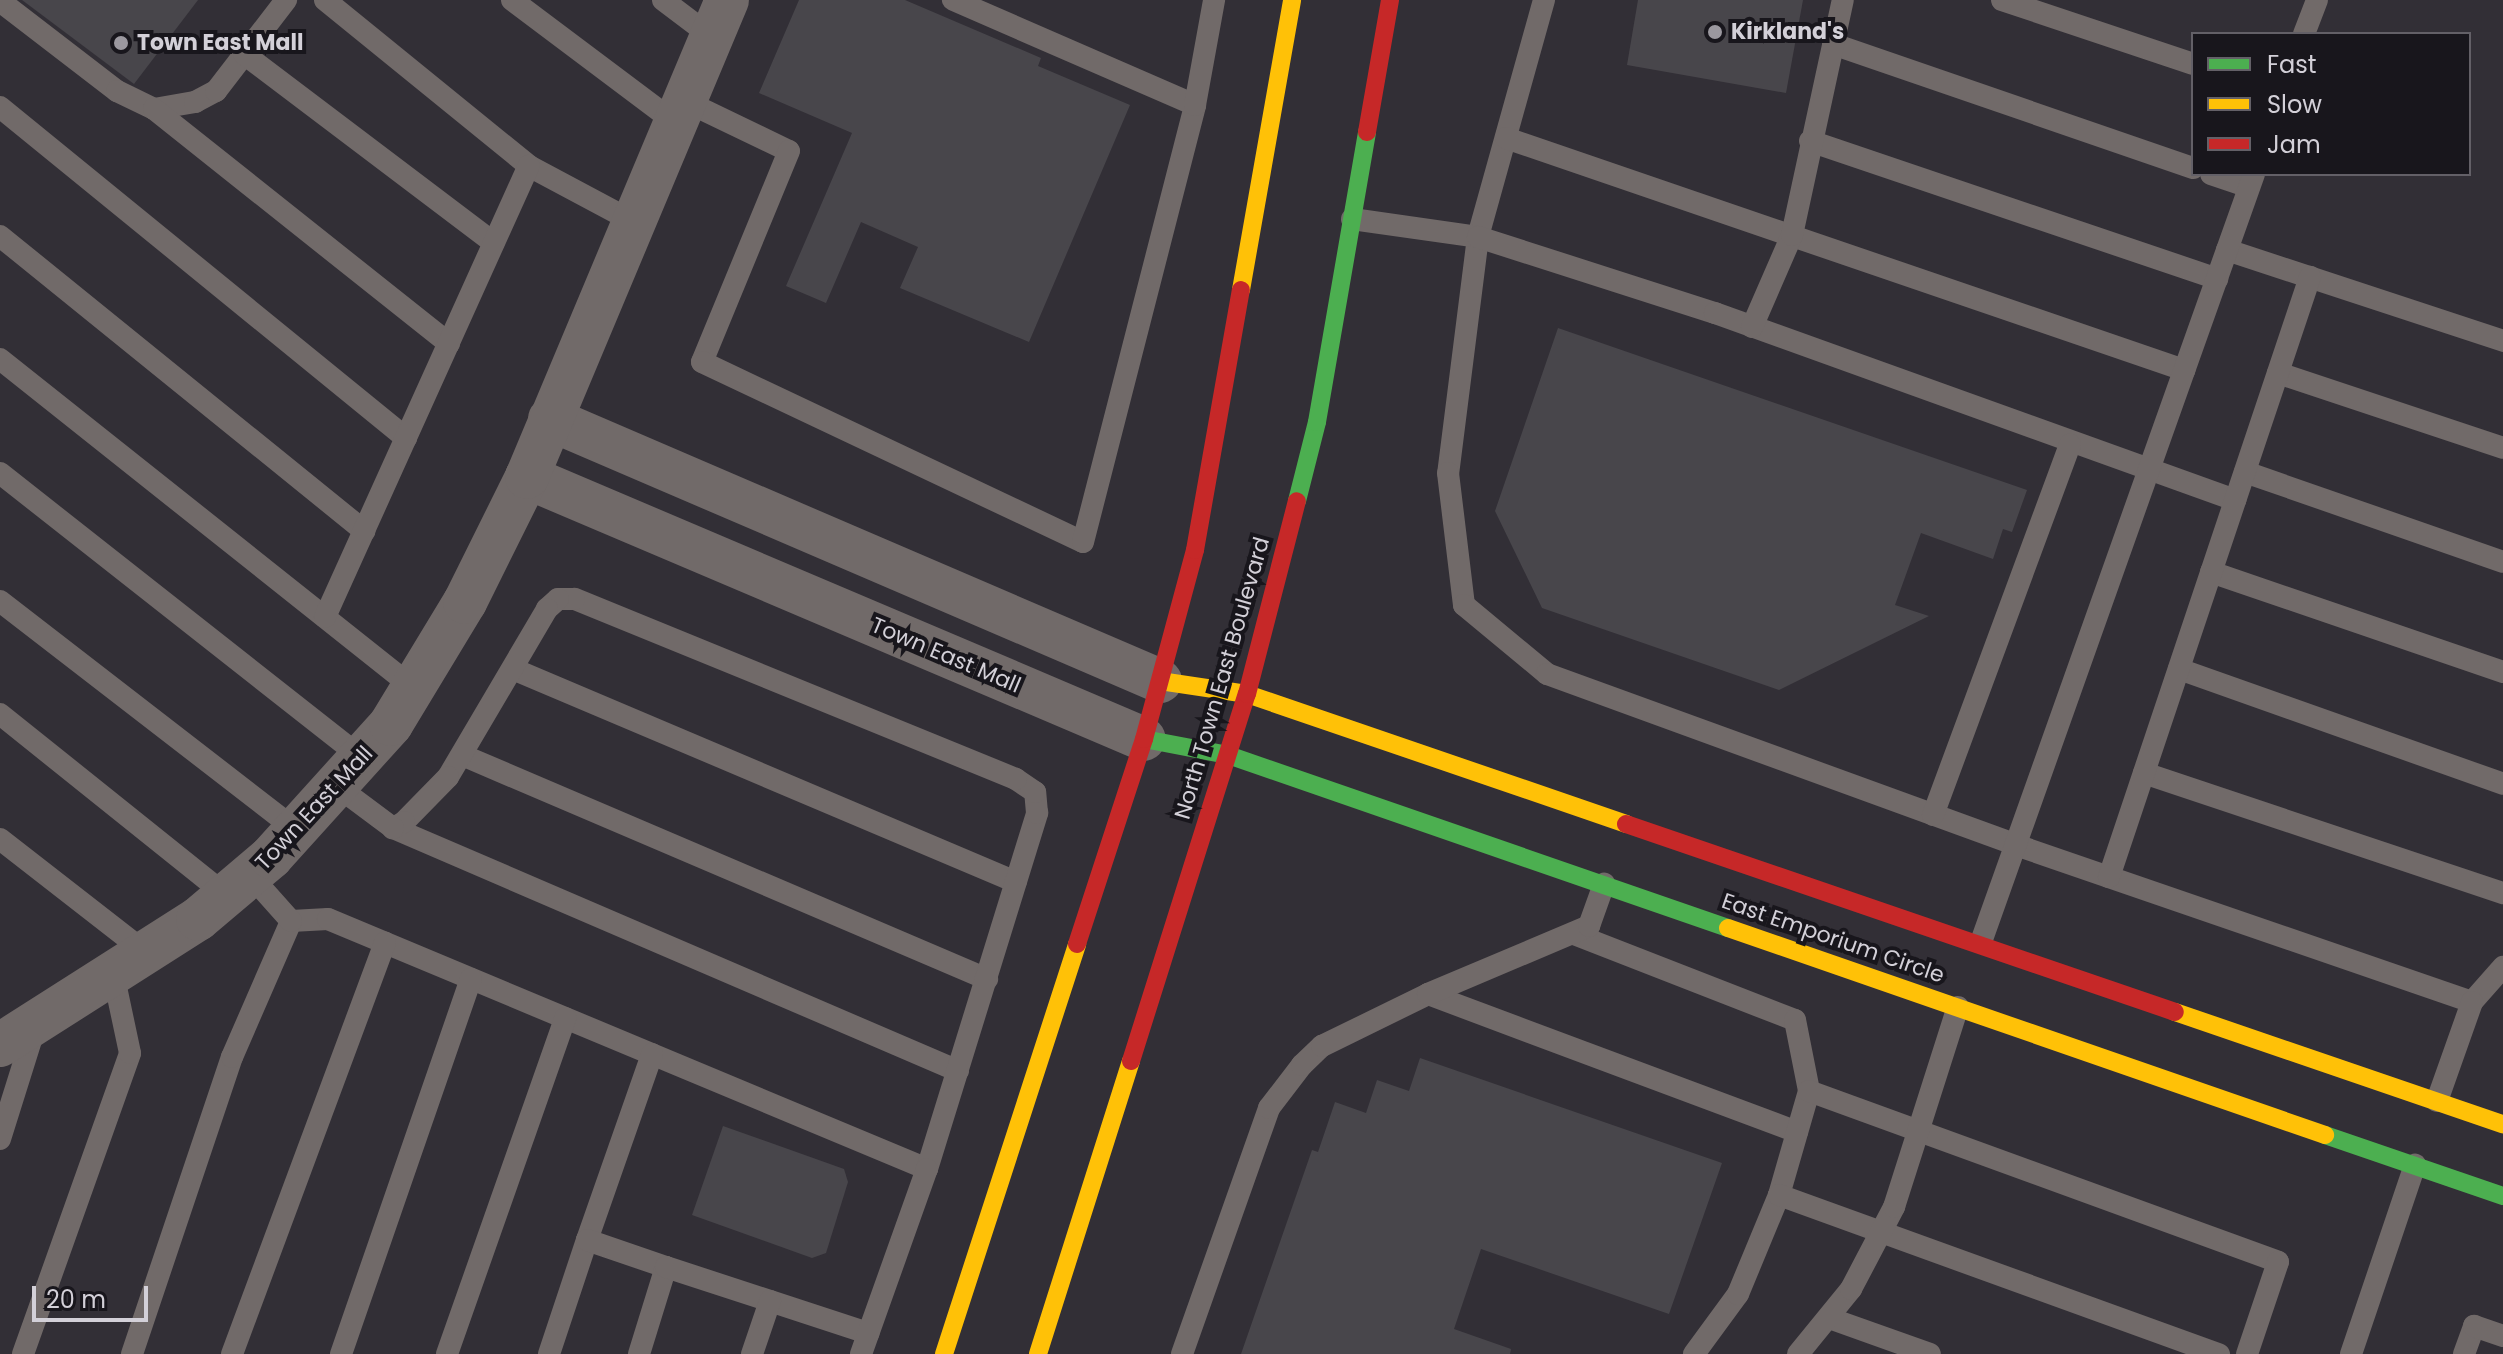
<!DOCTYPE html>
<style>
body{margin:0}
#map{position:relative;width:2503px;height:1354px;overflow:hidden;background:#322f36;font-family:Poppins,sans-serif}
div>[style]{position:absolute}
.building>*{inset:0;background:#48464b}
.lane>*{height:22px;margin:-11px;padding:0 11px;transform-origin:11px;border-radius:11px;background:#716a69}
.street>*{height:44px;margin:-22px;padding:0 22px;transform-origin:22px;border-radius:22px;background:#716a69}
.fast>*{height:18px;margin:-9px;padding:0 9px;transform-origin:9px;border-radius:9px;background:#4caf50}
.slow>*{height:18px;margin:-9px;padding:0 9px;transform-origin:9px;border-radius:9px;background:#ffc107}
.jam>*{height:18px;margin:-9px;padding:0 9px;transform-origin:9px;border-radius:9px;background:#c62828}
.dots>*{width:22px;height:22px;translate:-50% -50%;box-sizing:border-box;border:4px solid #18161c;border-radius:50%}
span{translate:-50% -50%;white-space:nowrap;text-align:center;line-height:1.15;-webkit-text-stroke:8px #18161c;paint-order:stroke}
.poi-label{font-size:22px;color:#d3d0d8;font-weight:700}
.left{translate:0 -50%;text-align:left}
.street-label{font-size:22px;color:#d3d0d8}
.legend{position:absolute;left:2191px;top:32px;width:280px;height:144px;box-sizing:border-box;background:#18161c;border:2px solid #636067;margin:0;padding:10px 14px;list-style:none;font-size:24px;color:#d3d0d8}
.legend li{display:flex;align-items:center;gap:16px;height:40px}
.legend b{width:40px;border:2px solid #636067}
.scale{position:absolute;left:32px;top:1286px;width:116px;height:36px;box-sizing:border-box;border:4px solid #d3d0d8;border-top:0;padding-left:10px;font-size:24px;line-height:28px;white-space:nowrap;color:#d3d0d8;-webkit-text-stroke:6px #18161c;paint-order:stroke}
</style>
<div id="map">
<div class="building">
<i style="clip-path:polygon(22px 0,198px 0,134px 84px)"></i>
<i style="clip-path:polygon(799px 0,905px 0,1041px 58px,1038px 66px,1130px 105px,1029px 342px,900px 288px,918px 247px,861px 222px,826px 303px,786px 286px,852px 133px,759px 93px)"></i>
<i style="clip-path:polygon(1638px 0,1803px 0,1786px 93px,1627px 65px)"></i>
<i style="clip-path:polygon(1558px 328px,2027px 490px,2012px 532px,2003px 529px,1993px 559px,1921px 533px,1895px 605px,1929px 616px,1779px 690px,1542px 608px,1495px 511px)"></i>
<i style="clip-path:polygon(1420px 1058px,1722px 1163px,1669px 1314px,1481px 1249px,1454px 1329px,1511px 1349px,1510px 1354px,1241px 1354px,1312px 1150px,1318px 1152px,1335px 1102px,1366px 1113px,1377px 1080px,1409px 1091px)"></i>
<i style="clip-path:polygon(723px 1126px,844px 1169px,848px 1182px,826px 1253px,812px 1258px,692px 1215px)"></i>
</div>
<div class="lane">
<i style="left:325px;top:0;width:263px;rotate:39.1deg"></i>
<i style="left:529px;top:166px;width:119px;rotate:28.1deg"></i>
<i style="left:512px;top:0;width:205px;rotate:36.9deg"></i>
<i style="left:663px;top:0;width:61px;rotate:37.1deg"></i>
<i style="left:1544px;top:0;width:246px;rotate:105.6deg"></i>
<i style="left:1478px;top:237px;width:238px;rotate:97.2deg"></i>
<i style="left:1448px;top:473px;width:133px;rotate:83.1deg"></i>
<i style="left:1464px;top:605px;width:108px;rotate:39.7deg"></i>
<i style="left:1547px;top:674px;width:499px;rotate:20deg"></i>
<i style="left:2016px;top:845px;width:482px;rotate:19deg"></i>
<i style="left:2472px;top:1002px;width:47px;rotate:-48.5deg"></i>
<i style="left:2002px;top:0;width:201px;rotate:18.5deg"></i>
<i style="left:0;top:1px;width:148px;rotate:37.6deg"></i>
<i style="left:117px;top:91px;width:41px;rotate:25.9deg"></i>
<i style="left:154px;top:109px;width:42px;rotate:-9.7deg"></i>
<i style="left:195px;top:102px;width:24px;rotate:-28deg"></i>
<i style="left:216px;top:91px;width:115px;rotate:-52.4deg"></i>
<i style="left:2304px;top:34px;width:36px;rotate:-69deg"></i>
<i style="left:1833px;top:44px;width:381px;rotate:19deg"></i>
<i style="left:244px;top:54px;width:313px;rotate:37.1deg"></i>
<i style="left:685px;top:101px;width:115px;rotate:25.7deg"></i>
<i style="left:789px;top:151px;width:228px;rotate:112.4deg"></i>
<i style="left:702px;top:362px;width:421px;rotate:25.3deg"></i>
<i style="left:1083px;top:542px;width:451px;rotate:-75.6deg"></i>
<i style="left:1195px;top:105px;width:264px;rotate:-156.5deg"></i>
<i style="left:1195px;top:105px;width:107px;rotate:-79.7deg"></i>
<i style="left:0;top:107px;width:524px;rotate:39.19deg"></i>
<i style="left:154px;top:109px;width:377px;rotate:38.5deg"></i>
<i style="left:1506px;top:138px;width:717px;rotate:18.89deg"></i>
<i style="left:1810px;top:141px;width:430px;rotate:18.7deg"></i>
<i style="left:2211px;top:174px;width:40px;rotate:18.9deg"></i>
<i style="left:1352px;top:219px;width:127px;rotate:8.1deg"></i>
<i style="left:1478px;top:237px;width:249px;rotate:17.8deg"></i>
<i style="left:1715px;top:313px;width:553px;rotate:19.78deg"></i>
<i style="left:0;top:236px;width:469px;rotate:39deg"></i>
<i style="left:2227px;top:250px;width:291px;rotate:18.2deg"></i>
<i style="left:1752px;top:327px;width:100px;rotate:-66.5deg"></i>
<i style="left:1792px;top:235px;width:240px;rotate:-77.8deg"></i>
<i style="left:0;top:359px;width:530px;rotate:38.49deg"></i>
<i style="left:2278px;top:373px;width:237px;rotate:18.4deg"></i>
<i style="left:2245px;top:472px;width:273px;rotate:19.2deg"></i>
<i style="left:0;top:473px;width:461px;rotate:38.2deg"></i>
<i style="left:2211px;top:572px;width:309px;rotate:18.9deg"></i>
<i style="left:0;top:601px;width:374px;rotate:37.7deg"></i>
<i style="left:325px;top:617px;width:495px;rotate:-65.7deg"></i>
<i style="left:513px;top:669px;width:546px;rotate:22.95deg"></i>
<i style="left:2179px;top:669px;width:344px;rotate:19.5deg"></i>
<i style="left:0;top:714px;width:290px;rotate:38.7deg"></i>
<i style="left:462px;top:755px;width:571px;rotate:23.11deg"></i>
<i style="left:2144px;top:773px;width:379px;rotate:18.5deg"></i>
<i style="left:1933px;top:815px;width:395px;rotate:-69.7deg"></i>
<i style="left:393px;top:828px;width:615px;rotate:23.27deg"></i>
<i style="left:0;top:839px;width:184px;rotate:37.9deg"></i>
<i style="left:2109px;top:877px;width:633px;rotate:-71.48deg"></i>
<i style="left:291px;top:921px;width:37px;rotate:-3deg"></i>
<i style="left:328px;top:919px;width:649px;rotate:22.65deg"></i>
<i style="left:927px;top:1169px;width:373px;rotate:-72.8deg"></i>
<i style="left:1037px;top:813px;width:21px;rotate:-95deg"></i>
<i style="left:1035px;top:792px;width:23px;rotate:-146deg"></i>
<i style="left:1016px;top:779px;width:477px;rotate:-157.8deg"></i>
<i style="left:574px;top:599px;width:16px;rotate:180deg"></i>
<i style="left:558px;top:599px;width:15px;rotate:138deg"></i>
<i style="left:547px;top:609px;width:195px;rotate:120.5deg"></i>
<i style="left:448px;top:777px;width:63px;rotate:134.4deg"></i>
<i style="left:404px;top:822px;width:13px;rotate:151deg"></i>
<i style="left:393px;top:828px;width:69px;rotate:-143.3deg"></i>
<i style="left:1574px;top:934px;width:237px;rotate:21.3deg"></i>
<i style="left:1795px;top:1020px;width:72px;rotate:78.8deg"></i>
<i style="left:1981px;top:942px;width:815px;rotate:-70.43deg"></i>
<i style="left:1428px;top:994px;width:394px;rotate:20.5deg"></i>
<i style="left:2437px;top:1101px;width:105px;rotate:-70.5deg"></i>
<i style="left:0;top:1139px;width:117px;rotate:-72.6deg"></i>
<i style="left:1779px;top:1195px;width:108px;rotate:-73.9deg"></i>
<i style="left:1809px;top:1091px;width:499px;rotate:20deg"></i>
<i style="left:2278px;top:1262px;width:97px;rotate:108.6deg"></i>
<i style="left:587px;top:1240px;width:197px;rotate:-70.7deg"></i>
<i style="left:1829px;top:1318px;width:107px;rotate:19.6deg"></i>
<i style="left:23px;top:1354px;width:319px;rotate:-70.4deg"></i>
<i style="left:130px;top:1053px;width:82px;rotate:-102deg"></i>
<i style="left:132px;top:1354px;width:313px;rotate:-71.4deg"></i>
<i style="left:232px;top:1057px;width:148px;rotate:-66.5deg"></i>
<i style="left:291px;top:921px;width:62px;rotate:-131.7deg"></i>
<i style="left:232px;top:1354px;width:439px;rotate:-69.6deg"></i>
<i style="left:341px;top:1354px;width:397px;rotate:-70.9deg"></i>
<i style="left:447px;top:1354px;width:356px;rotate:-70.6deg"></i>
<i style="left:549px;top:1354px;width:120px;rotate:-71.6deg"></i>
<i style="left:587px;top:1240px;width:83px;rotate:18.9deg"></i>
<i style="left:639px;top:1354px;width:91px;rotate:-72.8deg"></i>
<i style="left:666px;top:1267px;width:213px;rotate:18.1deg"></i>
<i style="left:752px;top:1354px;width:56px;rotate:-71.2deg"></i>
<i style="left:861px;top:1354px;width:196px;rotate:-70.4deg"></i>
<i style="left:1182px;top:1354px;width:261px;rotate:-70.5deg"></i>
<i style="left:1269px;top:1108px;width:54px;rotate:-52.5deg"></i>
<i style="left:1302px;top:1065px;width:28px;rotate:-44deg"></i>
<i style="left:1322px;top:1046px;width:118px;rotate:-26.1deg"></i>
<i style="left:1428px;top:994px;width:175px;rotate:-22.9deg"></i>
<i style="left:1589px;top:926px;width:45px;rotate:-70.3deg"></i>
<i style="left:1694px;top:1354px;width:74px;rotate:-53.7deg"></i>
<i style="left:1738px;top:1294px;width:107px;rotate:-67.5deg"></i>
<i style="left:1779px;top:1195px;width:468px;rotate:19.9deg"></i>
<i style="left:1798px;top:1354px;width:84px;rotate:-50.8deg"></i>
<i style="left:1851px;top:1289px;width:93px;rotate:-62.3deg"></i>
<i style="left:1894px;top:1207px;width:210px;rotate:-72.3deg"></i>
<i style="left:2351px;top:1354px;width:200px;rotate:-71.3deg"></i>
<i style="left:2464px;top:1354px;width:30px;rotate:-70deg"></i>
<i style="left:2474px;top:1326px;width:31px;rotate:19deg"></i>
</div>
<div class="street">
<i style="left:550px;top:419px;width:664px;rotate:23.24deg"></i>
<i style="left:527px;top:477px;width:670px;rotate:23.01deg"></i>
<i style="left:0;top:1045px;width:235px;rotate:-32.5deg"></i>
<i style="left:198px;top:919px;width:96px;rotate:-40.3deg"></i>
<i style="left:271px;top:857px;width:179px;rotate:-47.9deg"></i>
<i style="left:391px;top:724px;width:143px;rotate:-58.8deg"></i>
<i style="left:465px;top:602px;width:140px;rotate:-63.6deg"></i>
<i style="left:527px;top:477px;width:517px;rotate:-67.25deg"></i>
</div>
<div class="fast">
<i style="left:1297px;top:501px;width:81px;rotate:-75.8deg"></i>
<i style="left:1317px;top:422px;width:294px;rotate:-80.2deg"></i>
<i style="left:1144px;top:739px;width:86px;rotate:10.8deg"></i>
<i style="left:1228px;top:755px;width:529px;rotate:19.09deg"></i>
<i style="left:2325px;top:1135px;width:188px;rotate:18.9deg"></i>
</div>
<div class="slow">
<i style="left:1241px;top:290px;width:294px;rotate:-80deg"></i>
<i style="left:1160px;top:681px;width:88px;rotate:8.5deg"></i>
<i style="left:1247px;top:694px;width:401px;rotate:18.9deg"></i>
<i style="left:1728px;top:928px;width:632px;rotate:19.12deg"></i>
<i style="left:2175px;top:1012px;width:347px;rotate:18.9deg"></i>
<i style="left:944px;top:1354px;width:431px;rotate:-72deg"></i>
<i style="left:1038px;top:1354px;width:307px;rotate:-72.4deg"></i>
</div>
<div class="jam">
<i style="left:1367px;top:132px;width:134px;rotate:-80.1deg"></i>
<i style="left:1626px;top:824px;width:580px;rotate:18.9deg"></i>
<i style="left:1077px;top:944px;width:216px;rotate:-71.9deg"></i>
<i style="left:1144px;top:739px;width:196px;rotate:-74.9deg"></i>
<i style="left:1195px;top:550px;width:264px;rotate:-80deg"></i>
<i style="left:1131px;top:1061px;width:385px;rotate:-72.5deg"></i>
<i style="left:1247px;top:694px;width:199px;rotate:-75.5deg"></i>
</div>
<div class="dots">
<i style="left:1715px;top:32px;background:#9b989f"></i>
<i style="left:121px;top:43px;background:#9b989f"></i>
</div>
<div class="poi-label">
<span class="left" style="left:1731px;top:32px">Kirkland's</span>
<span class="left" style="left:137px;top:43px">Town East Mall</span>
</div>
<div class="street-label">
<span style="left:946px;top:655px;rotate:23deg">Town East Mall</span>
<span style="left:1222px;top:678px;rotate:-74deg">North Town East Boulevard</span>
<span style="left:314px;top:808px;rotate:-47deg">Town East Mall</span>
<span style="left:1833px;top:938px;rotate:19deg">East Emporium Circle</span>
</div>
<ul class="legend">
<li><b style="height:10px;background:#4caf50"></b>Fast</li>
<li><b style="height:10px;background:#ffc107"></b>Slow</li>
<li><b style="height:10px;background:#c62828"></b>Jam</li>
</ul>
<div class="scale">20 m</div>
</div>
